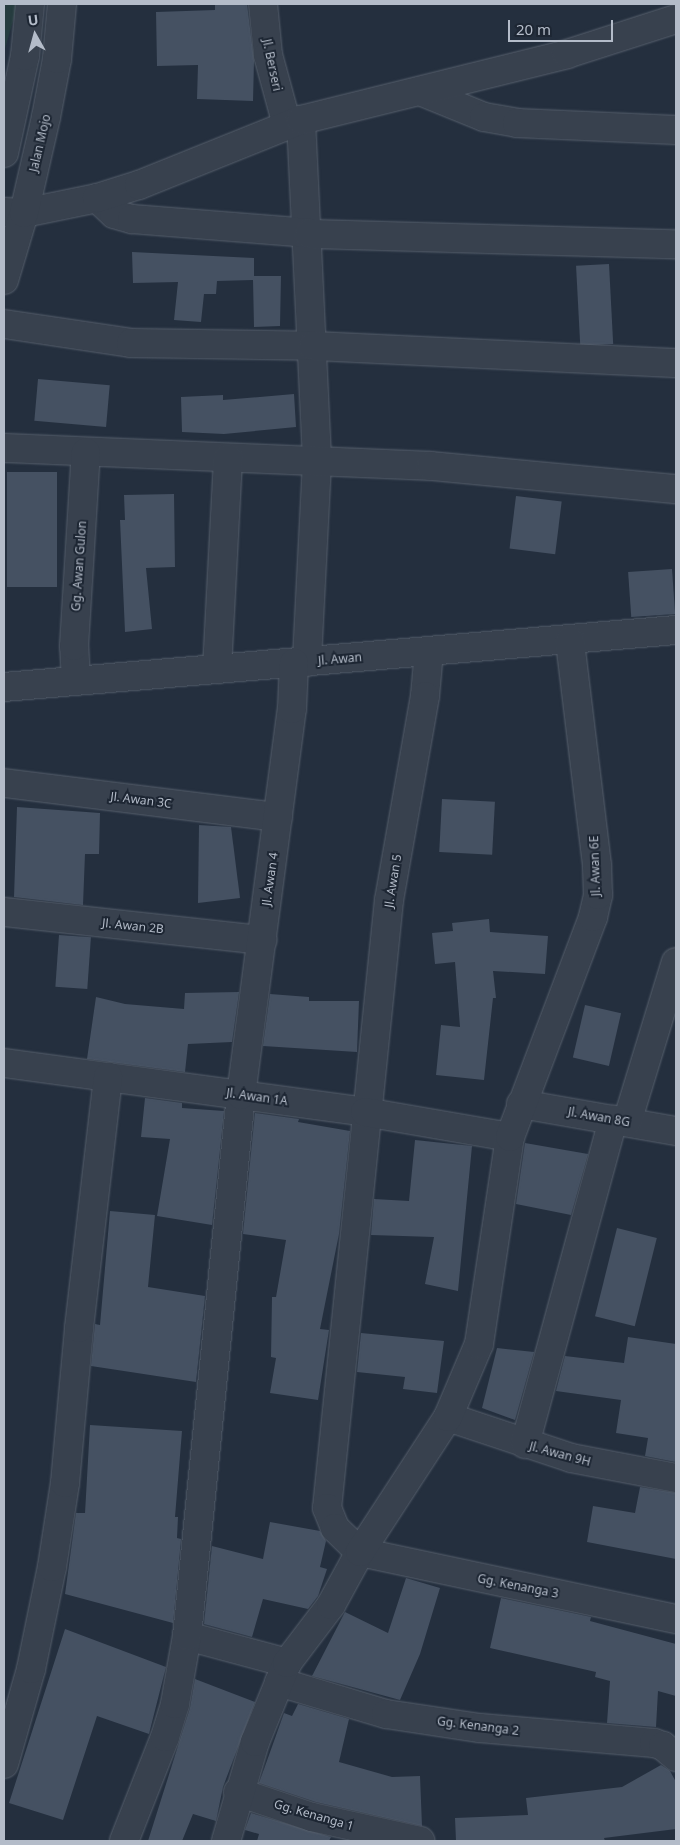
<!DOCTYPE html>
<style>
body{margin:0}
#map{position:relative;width:680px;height:1845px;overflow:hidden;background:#242f3e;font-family:"Noto Sans",sans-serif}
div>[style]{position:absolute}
.green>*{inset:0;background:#263c3f}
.building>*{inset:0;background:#455162;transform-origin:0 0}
.roads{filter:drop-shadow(0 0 1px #565f6c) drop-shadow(0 0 1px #565f6c)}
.minor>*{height:28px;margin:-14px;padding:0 14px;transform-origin:14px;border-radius:14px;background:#38414e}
.tertiary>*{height:28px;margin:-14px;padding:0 14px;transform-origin:14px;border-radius:14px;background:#38414e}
span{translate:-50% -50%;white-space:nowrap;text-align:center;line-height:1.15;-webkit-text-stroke:4px #1d2633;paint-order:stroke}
.street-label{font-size:12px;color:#b4bcc9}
.frame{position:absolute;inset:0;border:5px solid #b4bcc9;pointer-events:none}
.north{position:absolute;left:10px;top:10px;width:50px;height:50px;-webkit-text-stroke:4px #1d2633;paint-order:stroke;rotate:353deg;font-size:14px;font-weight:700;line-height:20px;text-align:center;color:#b4bcc9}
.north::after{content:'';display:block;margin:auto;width:18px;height:22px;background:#b4bcc9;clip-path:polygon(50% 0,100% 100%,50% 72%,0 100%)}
.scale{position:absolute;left:508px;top:20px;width:105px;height:22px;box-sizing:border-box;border:2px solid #b4bcc9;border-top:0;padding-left:6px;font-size:15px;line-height:18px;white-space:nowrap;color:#b4bcc9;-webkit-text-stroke:4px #1d2633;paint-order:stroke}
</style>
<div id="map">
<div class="green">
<i style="clip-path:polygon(4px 4px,18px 4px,4px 52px)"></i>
</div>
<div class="building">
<i style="clip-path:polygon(215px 4px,247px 4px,254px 61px,253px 101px,197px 99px,198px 65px,157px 66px,156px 12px,215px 10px)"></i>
<i style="clip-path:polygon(132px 252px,254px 258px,254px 276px,281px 276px,280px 326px,254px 327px,253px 280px,217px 281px,216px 294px,204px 294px,201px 322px,174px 320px,178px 282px,133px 283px)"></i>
<i style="left:609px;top:264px;width:80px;height:33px;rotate:87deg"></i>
<i style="left:38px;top:379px;width:72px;height:42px;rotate:5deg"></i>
<i style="clip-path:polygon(294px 394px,296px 427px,224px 434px,182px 432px,181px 397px,223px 395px,223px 400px)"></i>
<i style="left:7px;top:472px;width:50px;height:115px"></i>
<i style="clip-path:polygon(174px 494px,175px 567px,146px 568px,152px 629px,125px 632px,120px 520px,125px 520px,124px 495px)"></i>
<i style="left:516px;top:496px;width:46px;height:53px;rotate:7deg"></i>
<i style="left:672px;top:569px;width:45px;height:44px;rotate:86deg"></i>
<i style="left:442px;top:799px;width:53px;height:53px;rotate:3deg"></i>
<i style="clip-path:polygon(17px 807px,100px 813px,99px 854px,85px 854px,83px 905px,14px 897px)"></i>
<i style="clip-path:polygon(199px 825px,231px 827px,240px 898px,198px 903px)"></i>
<i style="clip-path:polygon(489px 919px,490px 932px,548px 936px,545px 974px,493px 971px,496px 998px,493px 998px,484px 1080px,436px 1075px,441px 1025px,460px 1027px,455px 962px,435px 964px,432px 933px,453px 931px,452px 923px)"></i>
<i style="left:59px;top:935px;width:32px;height:52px;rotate:4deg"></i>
<i style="clip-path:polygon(239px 992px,232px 1042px,188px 1044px,185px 1072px,87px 1059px,96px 997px,125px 1004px,184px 1009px,185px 993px)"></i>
<i style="clip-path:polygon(270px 994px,309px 997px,309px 1001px,359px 1001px,357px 1052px,263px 1046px)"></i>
<i style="left:585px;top:1005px;width:37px;height:54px;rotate:13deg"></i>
<i style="clip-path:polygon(145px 1098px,182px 1103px,182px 1108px,224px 1111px,212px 1225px,157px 1216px,170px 1139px,141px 1137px)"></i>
<i style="clip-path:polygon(255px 1113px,299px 1119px,298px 1122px,350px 1131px,339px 1234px,320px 1329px,329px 1330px,318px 1400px,270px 1393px,276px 1358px,271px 1357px,272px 1297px,276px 1297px,286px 1240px,243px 1234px)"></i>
<i style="clip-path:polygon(415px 1140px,472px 1146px,458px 1291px,425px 1284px,434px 1237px,371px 1235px,374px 1199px,409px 1201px)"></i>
<i style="clip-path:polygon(525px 1143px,588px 1154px,571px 1215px,516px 1204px)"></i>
<i style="clip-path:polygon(110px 1211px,155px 1215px,148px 1287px,205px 1296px,196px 1382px,91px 1366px,95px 1324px,100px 1325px)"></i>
<i style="left:617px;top:1228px;width:41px;height:91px;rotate:14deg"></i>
<i style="clip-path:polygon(361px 1333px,444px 1341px,437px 1393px,403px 1389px,405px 1377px,357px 1372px)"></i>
<i style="clip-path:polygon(628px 1337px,676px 1344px,676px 1462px,645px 1456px,648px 1438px,616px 1433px,621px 1400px,556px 1391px,565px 1356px,624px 1363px)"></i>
<i style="clip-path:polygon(497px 1348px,534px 1352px,515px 1420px,482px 1408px)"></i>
<i style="clip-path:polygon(90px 1425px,182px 1431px,175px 1517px,178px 1517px,177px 1538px,181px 1539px,173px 1623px,65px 1594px,76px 1513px,85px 1513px)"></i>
<i style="clip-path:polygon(640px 1487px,676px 1493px,676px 1559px,587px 1542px,593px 1506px,635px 1513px)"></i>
<i style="clip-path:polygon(270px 1522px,320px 1531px,326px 1541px,320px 1567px,327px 1569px,318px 1596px,308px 1609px,263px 1599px,252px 1637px,204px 1624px,212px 1546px,263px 1559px)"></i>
<i style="clip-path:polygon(406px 1578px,440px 1588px,420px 1654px,400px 1700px,312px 1676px,345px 1612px,388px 1633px)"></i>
<i style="clip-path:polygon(501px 1598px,591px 1617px,590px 1621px,676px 1644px,676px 1696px,658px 1691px,656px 1727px,607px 1723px,610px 1681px,595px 1677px,596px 1672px,490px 1648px)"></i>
<i style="clip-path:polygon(65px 1629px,166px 1667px,149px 1734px,97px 1716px,63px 1820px,9px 1803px)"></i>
<i style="clip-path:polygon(195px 1679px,255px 1702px,223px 1787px,216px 1821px,193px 1814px,182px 1841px,148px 1841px,190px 1708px)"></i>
<i style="clip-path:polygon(298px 1704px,349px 1719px,339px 1762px,392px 1777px,420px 1776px,422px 1826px,316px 1802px,259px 1783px,284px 1713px,292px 1716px)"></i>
<i style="clip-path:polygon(661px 1765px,670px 1771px,676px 1782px,676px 1829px,604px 1838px,605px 1841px,456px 1841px,455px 1818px,528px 1815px,526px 1798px,622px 1787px)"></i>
<i style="clip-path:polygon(251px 1813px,331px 1837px,329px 1841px,257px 1841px,259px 1834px,245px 1830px)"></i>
</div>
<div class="roads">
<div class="minor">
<i style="left:263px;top:4px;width:51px;rotate:84.4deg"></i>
<i style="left:268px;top:55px;width:73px;rotate:74.8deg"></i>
<i style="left:420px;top:91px;width:69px;rotate:22.1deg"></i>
<i style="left:484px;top:117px;width:34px;rotate:10deg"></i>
<i style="left:517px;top:123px;width:159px;rotate:2.5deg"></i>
<i style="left:301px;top:120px;width:342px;rotate:87.3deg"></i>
<i style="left:317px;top:462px;width:200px;rotate:92.9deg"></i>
<i style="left:97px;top:198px;width:23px;rotate:43deg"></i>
<i style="left:114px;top:214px;width:19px;rotate:16deg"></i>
<i style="left:132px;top:219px;width:178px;rotate:4.5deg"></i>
<i style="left:4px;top:212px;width:20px;rotate:3deg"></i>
<i style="left:24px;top:213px;width:75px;rotate:-11.6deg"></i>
<i style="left:97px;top:198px;width:44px;rotate:-17.2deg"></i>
<i style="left:139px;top:185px;width:175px;rotate:-21.9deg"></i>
<i style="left:301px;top:120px;width:274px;rotate:-13.9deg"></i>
<i style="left:567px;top:54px;width:114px;rotate:-17.8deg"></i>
<i style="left:309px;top:234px;width:367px;rotate:1.6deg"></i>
<i style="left:4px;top:324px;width:128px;rotate:8.5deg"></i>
<i style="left:131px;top:343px;width:182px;rotate:0.9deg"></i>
<i style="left:313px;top:346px;width:363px;rotate:2.7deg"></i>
<i style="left:4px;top:448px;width:427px;rotate:2.4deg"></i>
<i style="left:431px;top:466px;width:246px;rotate:5.4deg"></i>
<i style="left:429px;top:651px;width:45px;rotate:95.1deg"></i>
<i style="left:425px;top:696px;width:207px;rotate:100deg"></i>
<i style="left:389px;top:900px;width:611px;rotate:95.82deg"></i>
<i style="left:327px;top:1508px;width:22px;rotate:68deg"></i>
<i style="left:335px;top:1528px;width:35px;rotate:44deg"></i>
<i style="left:360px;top:1552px;width:323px;rotate:12deg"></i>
<i style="left:217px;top:669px;width:211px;rotate:-87deg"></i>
<i style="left:76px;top:681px;width:35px;rotate:-93deg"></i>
<i style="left:74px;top:646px;width:194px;rotate:-86.5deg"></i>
<i style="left:4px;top:687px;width:674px;rotate:-4.85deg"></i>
<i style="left:4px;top:783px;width:276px;rotate:7.1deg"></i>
<i style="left:4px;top:912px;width:260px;rotate:6.2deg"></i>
<i style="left:4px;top:1063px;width:364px;rotate:7.7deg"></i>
<i style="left:365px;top:1112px;width:147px;rotate:9.8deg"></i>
<i style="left:521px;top:1104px;width:157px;rotate:9.9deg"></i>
<i style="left:627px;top:1122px;width:167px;rotate:-73deg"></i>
<i style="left:448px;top:1417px;width:130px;rotate:18.4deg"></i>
<i style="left:571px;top:1458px;width:107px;rotate:10.8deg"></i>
<i style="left:525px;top:1444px;width:336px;rotate:-74.8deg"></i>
<i style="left:187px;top:1636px;width:104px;rotate:15.1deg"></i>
<i style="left:279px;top:1682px;width:112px;rotate:16.7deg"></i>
<i style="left:386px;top:1714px;width:95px;rotate:8.5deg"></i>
<i style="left:480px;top:1728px;width:175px;rotate:4.9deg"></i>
<i style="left:654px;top:1743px;width:9px;rotate:18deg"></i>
<i style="left:663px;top:1746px;width:17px;rotate:40deg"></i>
<i style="left:4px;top:1764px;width:99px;rotate:-74.1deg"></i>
<i style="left:31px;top:1669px;width:104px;rotate:-78.4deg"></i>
<i style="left:52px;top:1567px;width:85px;rotate:-81.2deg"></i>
<i style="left:65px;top:1483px;width:156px;rotate:-84.8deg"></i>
<i style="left:79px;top:1328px;width:253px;rotate:-83.4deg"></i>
<i style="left:238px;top:1792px;width:78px;rotate:18.7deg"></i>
<i style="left:312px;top:1817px;width:111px;rotate:12.5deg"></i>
<i style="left:124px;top:1841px;width:112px;rotate:-68.5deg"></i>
<i style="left:165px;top:1737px;width:34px;rotate:-73deg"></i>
<i style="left:175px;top:1704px;width:69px;rotate:-80deg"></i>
<i style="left:187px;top:1636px;width:544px;rotate:-84.3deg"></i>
<i style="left:241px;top:1095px;width:389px;rotate:-82.5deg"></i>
<i style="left:292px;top:709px;width:46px;rotate:-87.5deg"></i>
<i style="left:226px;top:1841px;width:103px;rotate:-73.7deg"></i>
<i style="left:255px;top:1742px;width:85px;rotate:-67.9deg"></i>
<i style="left:287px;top:1663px;width:73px;rotate:-52.8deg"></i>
<i style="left:331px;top:1605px;width:60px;rotate:-61.3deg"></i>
<i style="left:360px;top:1552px;width:161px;rotate:-56.9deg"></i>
<i style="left:448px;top:1417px;width:79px;rotate:-67deg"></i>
<i style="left:479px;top:1344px;width:209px;rotate:-81.5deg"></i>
<i style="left:510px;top:1137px;width:235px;rotate:-69.3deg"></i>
<i style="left:593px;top:917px;width:23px;rotate:-77deg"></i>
<i style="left:598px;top:895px;width:30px;rotate:-92deg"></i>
<i style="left:597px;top:865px;width:226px;rotate:-96.9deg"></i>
</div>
<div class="tertiary">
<i style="left:4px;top:153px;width:99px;rotate:-77.8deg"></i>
<i style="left:25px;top:56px;width:52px;rotate:-84.5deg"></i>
<i style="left:4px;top:280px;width:70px;rotate:-73.4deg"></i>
<i style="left:24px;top:213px;width:98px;rotate:-77.1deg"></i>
<i style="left:46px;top:117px;width:59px;rotate:-79.3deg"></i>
<i style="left:57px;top:59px;width:55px;rotate:-84.8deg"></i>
</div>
</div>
<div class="street-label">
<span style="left:272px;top:65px;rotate:78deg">Jl. Berseri</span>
<span style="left:40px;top:143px;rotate:-77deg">Jalan Mojo</span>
<span style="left:79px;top:566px;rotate:-86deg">Gg. Awan Gulon</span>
<span style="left:340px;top:659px;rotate:-5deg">Jl. Awan</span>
<span style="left:141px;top:800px;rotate:7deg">Jl. Awan 3C</span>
<span style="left:595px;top:866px;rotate:-92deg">Jl. Awan 6E</span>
<span style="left:270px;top:879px;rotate:-82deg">Jl. Awan 4</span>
<span style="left:393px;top:881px;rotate:-81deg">Jl. Awan 5</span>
<span style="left:133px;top:926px;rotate:6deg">Jl. Awan 2B</span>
<span style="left:257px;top:1097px;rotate:8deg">Jl. Awan 1A</span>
<span style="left:599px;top:1117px;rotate:10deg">Jl. Awan 8G</span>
<span style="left:560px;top:1454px;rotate:15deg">Jl. Awan 9H</span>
<span style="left:518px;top:1586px;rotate:11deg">Gg. Kenanga 3</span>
<span style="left:478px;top:1726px;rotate:7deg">Gg. Kenanga 2</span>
<span style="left:314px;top:1815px;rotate:16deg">Gg. Kenanga 1</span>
</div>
<div class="frame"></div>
<div class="north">U</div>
<div class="scale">20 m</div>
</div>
